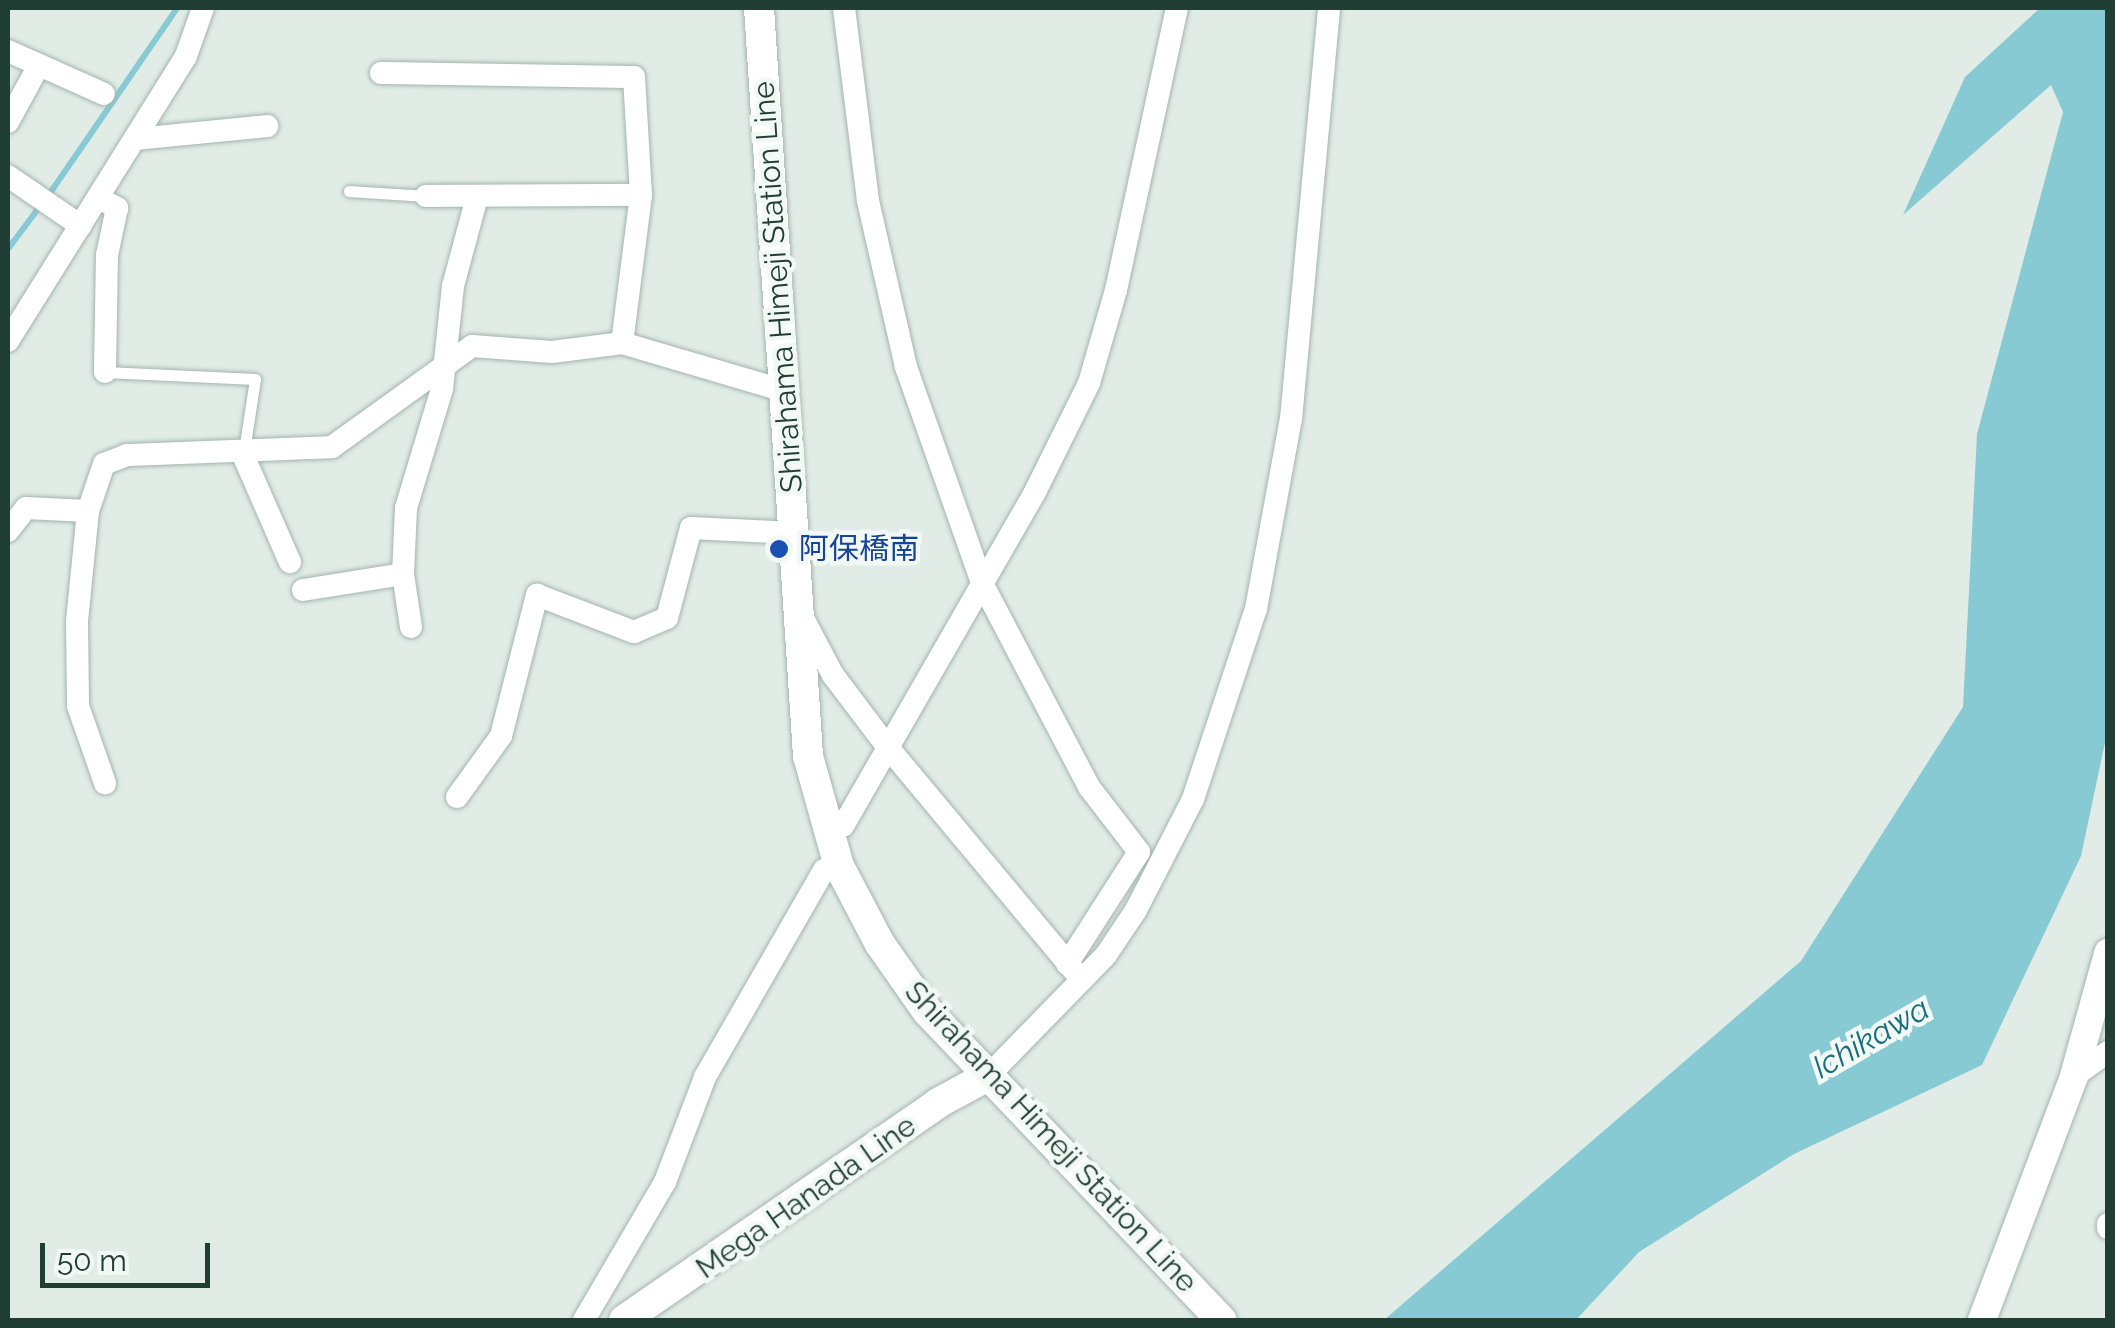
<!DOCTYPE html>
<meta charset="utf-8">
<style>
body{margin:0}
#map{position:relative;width:2115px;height:1328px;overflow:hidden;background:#e1ece7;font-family:Raleway,"Noto Sans JP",sans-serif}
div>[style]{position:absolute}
.water>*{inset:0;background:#87cad4}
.stream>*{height:6px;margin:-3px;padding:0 3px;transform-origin:3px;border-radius:3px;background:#87cad4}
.roads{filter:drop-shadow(0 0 2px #a4b4ae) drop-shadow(0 0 2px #a4b4ae)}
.service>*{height:11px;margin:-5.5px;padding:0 5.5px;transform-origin:5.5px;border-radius:5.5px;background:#fff}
.minor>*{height:22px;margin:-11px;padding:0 11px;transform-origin:11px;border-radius:11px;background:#fff}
.tertiary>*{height:28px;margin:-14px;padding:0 14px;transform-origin:14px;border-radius:14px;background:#fff}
.secondary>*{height:30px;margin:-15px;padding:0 15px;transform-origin:15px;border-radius:15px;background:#fff}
.dots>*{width:28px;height:28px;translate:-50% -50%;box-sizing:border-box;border:5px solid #f2f9f5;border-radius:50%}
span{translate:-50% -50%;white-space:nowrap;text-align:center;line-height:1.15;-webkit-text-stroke:9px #f2f9f5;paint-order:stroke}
.street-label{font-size:30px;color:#213e35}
.transit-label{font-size:30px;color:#164399}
.left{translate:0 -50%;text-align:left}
.water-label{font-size:32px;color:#186e7c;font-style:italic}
.frame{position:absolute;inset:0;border:10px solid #213e35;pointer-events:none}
.scale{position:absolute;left:40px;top:1243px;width:170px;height:45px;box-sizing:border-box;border:5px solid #213e35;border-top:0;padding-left:12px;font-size:30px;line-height:35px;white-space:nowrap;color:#213e35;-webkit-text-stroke:8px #f2f9f5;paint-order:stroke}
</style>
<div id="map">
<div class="water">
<i style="clip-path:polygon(2040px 8px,2107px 8px,2107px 733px,2081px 856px,1982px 1065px,1794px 1154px,1639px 1252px,1576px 1320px,1384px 1320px,1801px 961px,1963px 707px,1977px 434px,2063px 112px,2051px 85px,1903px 215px,1965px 77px)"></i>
</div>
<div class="stream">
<i style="left:48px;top:196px;width:228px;rotate:-55.5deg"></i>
<i style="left:8px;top:249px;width:54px;rotate:-53.3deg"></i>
</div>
<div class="roads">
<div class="service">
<i style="left:349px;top:191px;width:77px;rotate:3.7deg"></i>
<i style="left:105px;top:372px;width:150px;rotate:2.7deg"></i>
<i style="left:255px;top:379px;width:73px;rotate:98.7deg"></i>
</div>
<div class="minor">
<i style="left:844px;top:8px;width:194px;rotate:82.9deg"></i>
<i style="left:868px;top:201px;width:170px;rotate:77.1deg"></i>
<i style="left:906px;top:367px;width:229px;rotate:70.6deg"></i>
<i style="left:982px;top:583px;width:230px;rotate:62.3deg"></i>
<i style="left:1089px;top:787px;width:82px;rotate:52.4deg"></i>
<i style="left:1139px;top:852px;width:133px;rotate:122.7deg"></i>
<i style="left:8px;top:51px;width:105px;rotate:24.1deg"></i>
<i style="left:381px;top:73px;width:253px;rotate:0.9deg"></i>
<i style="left:634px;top:77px;width:118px;rotate:86.6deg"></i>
<i style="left:641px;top:195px;width:149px;rotate:97.3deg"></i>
<i style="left:8px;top:122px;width:65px;rotate:-61.5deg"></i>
<i style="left:135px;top:139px;width:133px;rotate:-5.6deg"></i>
<i style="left:8px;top:176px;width:88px;rotate:34.4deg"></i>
<i style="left:426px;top:196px;width:215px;rotate:-0.3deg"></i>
<i style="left:99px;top:198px;width:21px;rotate:29deg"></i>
<i style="left:117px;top:208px;width:48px;rotate:102deg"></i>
<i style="left:107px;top:255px;width:117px;rotate:91deg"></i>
<i style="left:8px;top:341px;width:336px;rotate:-58deg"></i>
<i style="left:186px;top:56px;width:51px;rotate:-70.5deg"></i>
<i style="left:243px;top:455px;width:117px;rotate:66.3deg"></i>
<i style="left:88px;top:511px;width:111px;rotate:95.7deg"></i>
<i style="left:77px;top:621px;width:85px;rotate:89.3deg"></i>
<i style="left:78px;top:706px;width:82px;rotate:70.7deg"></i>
<i style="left:8px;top:531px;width:29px;rotate:-52deg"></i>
<i style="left:26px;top:508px;width:62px;rotate:2.8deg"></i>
<i style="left:88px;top:511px;width:50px;rotate:-71.2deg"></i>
<i style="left:104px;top:464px;width:25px;rotate:-21deg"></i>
<i style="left:127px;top:455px;width:205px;rotate:-2.2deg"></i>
<i style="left:332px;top:447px;width:173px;rotate:-35.8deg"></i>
<i style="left:472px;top:346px;width:80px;rotate:4.3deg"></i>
<i style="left:552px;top:352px;width:71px;rotate:-7.3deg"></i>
<i style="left:622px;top:343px;width:173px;rotate:16.4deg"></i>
<i style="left:303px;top:590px;width:101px;rotate:-9.1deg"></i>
<i style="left:802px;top:616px;width:67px;rotate:62.3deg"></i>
<i style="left:833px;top:675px;width:88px;rotate:52.9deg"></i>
<i style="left:886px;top:745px;width:294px;rotate:50.2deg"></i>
<i style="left:411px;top:627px;width:54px;rotate:-98.6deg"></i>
<i style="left:403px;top:574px;width:66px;rotate:-87.4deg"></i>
<i style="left:406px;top:508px;width:124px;rotate:-73.2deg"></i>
<i style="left:442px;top:389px;width:104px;rotate:-83.9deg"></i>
<i style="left:453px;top:286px;width:92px;rotate:-74.9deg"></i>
<i style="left:457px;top:797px;width:75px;rotate:-54.2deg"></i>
<i style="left:501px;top:736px;width:146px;rotate:-75.7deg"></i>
<i style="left:537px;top:595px;width:104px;rotate:20.9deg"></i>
<i style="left:634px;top:632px;width:36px;rotate:-23deg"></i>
<i style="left:667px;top:618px;width:93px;rotate:-75.1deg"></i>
<i style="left:691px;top:528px;width:104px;rotate:2.8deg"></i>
<i style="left:843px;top:826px;width:385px;rotate:-60.1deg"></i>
<i style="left:1035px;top:492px;width:122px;rotate:-63.6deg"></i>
<i style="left:1089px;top:383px;width:97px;rotate:-73.8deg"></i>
<i style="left:1116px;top:290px;width:289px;rotate:-77.8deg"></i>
<i style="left:988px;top:1076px;width:169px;rotate:-45.7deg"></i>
<i style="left:1106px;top:955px;width:54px;rotate:-56.3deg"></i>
<i style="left:1136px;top:910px;width:125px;rotate:-62.8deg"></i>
<i style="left:1193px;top:799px;width:200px;rotate:-71.7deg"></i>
<i style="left:1256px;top:609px;width:193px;rotate:-79.6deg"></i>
<i style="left:1291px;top:419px;width:413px;rotate:-84.7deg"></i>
<i style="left:2074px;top:1076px;width:42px;rotate:-35.2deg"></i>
<i style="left:2108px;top:1224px;width:4px;rotate:90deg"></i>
<i style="left:584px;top:1320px;width:160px;rotate:-59.6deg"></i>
<i style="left:665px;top:1182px;width:112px;rotate:-69.1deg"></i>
<i style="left:705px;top:1077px;width:239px;rotate:-60.1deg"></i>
</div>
<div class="tertiary">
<i style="left:1982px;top:1320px;width:261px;rotate:-69.3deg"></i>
<i style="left:2074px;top:1076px;width:128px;rotate:-74.5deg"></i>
</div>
<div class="secondary">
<i style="left:759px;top:8px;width:750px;rotate:86.25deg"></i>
<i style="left:808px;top:756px;width:114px;rotate:74.3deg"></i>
<i style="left:839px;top:866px;width:88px;rotate:62.3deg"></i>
<i style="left:880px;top:944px;width:82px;rotate:55deg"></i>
<i style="left:927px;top:1011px;width:427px;rotate:46.4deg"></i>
<i style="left:624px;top:1320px;width:382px;rotate:-34.6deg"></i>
<i style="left:938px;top:1103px;width:57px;rotate:-28.4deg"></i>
</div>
</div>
<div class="dots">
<i style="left:779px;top:549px;background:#1a4fb4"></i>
</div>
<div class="street-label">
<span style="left:778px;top:287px;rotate:-94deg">Shirahama Himeji Station Line</span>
<span style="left:1051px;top:1137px;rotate:47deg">Shirahama Himeji Station Line</span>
<span style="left:806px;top:1197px;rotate:-35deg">Mega Hanada Line</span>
</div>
<div class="transit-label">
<span class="left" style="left:799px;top:549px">阿保橋南</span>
</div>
<div class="water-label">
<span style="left:1871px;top:1038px;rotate:-30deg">Ichikawa</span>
</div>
<div class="frame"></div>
<div class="scale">50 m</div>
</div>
